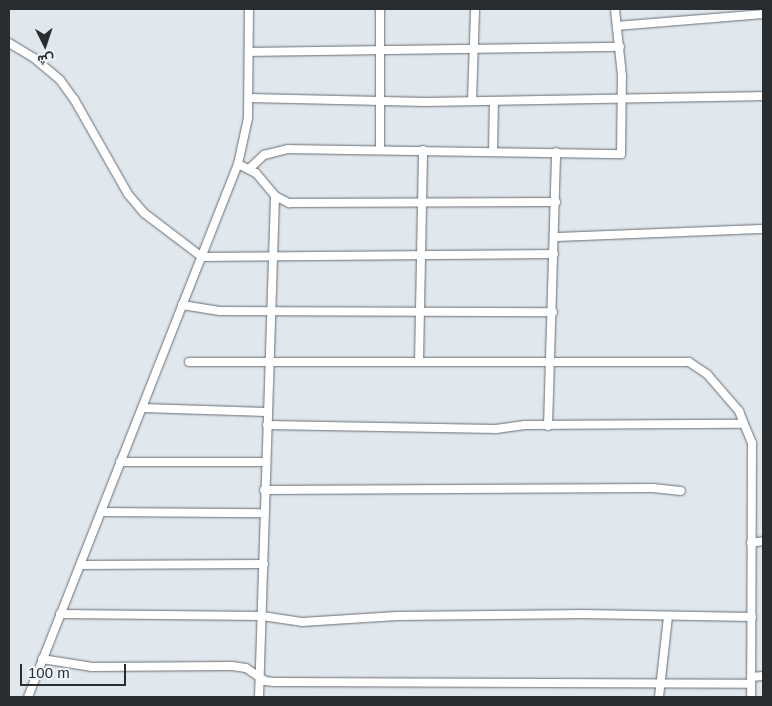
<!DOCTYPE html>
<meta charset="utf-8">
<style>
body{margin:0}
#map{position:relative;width:772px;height:706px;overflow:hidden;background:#e0e8ee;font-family:Arial,Vazirmatn,sans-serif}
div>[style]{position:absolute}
.roads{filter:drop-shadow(0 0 1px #676d73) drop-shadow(0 0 1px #676d73)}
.minor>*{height:8px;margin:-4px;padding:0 4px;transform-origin:4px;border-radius:4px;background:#fff}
span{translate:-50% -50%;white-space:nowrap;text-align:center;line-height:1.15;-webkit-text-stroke:5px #edf5fb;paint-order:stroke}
.frame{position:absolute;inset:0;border:10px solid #2a2d2f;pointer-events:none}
.north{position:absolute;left:20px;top:20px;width:50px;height:50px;-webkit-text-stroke:4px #edf5fb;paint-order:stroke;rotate:176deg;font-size:14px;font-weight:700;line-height:20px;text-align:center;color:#2a2d2f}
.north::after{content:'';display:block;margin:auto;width:18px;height:22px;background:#2a2d2f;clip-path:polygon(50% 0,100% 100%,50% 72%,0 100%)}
.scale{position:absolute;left:20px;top:664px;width:106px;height:22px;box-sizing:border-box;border:2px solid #2a2d2f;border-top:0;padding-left:6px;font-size:15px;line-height:18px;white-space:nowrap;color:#2a2d2f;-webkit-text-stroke:4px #edf5fb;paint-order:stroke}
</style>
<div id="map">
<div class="roads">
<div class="minor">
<i style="left:617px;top:26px;width:146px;rotate:-4.7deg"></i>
<i style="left:9px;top:43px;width:29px;rotate:31deg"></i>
<i style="left:34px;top:58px;width:34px;rotate:40deg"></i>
<i style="left:60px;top:80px;width:24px;rotate:54deg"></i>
<i style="left:74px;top:99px;width:109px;rotate:60.4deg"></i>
<i style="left:128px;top:194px;width:25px;rotate:50deg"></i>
<i style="left:144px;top:213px;width:73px;rotate:37.2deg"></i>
<i style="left:202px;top:257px;width:352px;rotate:-0.5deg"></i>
<i style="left:249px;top:52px;width:371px;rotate:-0.8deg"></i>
<i style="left:249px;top:98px;width:177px;rotate:1.3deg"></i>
<i style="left:426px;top:102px;width:337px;rotate:-1deg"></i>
<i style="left:472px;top:101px;width:92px;rotate:-88.1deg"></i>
<i style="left:380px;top:150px;width:141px;rotate:-90deg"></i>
<i style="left:493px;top:151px;width:50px;rotate:-88.9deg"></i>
<i style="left:238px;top:164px;width:20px;rotate:27deg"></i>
<i style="left:256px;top:173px;width:30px;rotate:50deg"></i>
<i style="left:275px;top:196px;width:16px;rotate:27deg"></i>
<i style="left:289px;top:203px;width:267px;rotate:-0.2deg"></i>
<i style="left:249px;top:169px;width:21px;rotate:-43deg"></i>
<i style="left:264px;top:155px;width:25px;rotate:-14deg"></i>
<i style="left:288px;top:149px;width:333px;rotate:0.9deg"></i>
<i style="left:621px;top:154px;width:78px;rotate:-89.3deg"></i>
<i style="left:622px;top:76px;width:67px;rotate:-96deg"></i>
<i style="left:555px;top:237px;width:208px;rotate:-2.2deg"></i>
<i style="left:182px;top:305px;width:38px;rotate:9deg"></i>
<i style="left:220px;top:311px;width:333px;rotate:0.2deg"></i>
<i style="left:189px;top:362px;width:500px"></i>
<i style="left:689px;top:362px;width:22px;rotate:34deg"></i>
<i style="left:707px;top:374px;width:49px;rotate:49.1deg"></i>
<i style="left:739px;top:411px;width:14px;rotate:69deg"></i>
<i style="left:419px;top:362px;width:212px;rotate:-88.9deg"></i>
<i style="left:143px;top:408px;width:123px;rotate:1.9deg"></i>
<i style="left:267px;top:425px;width:229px;rotate:1deg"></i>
<i style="left:496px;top:429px;width:29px;rotate:-8deg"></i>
<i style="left:525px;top:425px;width:219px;rotate:-0.3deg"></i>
<i style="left:744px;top:424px;width:21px;rotate:67deg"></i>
<i style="left:752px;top:443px;width:254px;rotate:90.2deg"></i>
<i style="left:548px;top:426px;width:274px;rotate:-88.3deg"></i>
<i style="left:120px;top:462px;width:145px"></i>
<i style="left:264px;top:490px;width:389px;rotate:-0.3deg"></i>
<i style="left:653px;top:488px;width:28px;rotate:6deg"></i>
<i style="left:101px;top:512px;width:163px;rotate:0.4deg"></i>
<i style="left:751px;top:543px;width:12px;rotate:-9deg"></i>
<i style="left:81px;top:565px;width:183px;rotate:-0.3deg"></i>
<i style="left:60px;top:614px;width:202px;rotate:0.6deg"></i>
<i style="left:262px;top:616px;width:40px;rotate:8.5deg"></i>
<i style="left:302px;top:622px;width:95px;rotate:-3.6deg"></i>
<i style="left:397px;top:616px;width:185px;rotate:-0.6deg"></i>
<i style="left:582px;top:614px;width:170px;rotate:1deg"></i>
<i style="left:42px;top:659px;width:51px;rotate:9.1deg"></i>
<i style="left:92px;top:667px;width:140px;rotate:-0.4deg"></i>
<i style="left:232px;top:666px;width:14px;rotate:8deg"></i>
<i style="left:246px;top:668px;width:23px;rotate:34deg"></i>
<i style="left:265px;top:681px;width:9px;rotate:6deg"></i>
<i style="left:274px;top:682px;width:477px;rotate:0.2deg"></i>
<i style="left:751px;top:677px;width:12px;rotate:-5deg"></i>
<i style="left:28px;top:697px;width:573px;rotate:-68.5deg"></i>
<i style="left:238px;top:164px;width:47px;rotate:-77.7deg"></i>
<i style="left:248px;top:118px;width:109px;rotate:-89.5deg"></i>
<i style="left:259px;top:697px;width:501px;rotate:-88.17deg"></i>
<i style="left:659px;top:697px;width:81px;rotate:-83.6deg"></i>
</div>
</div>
<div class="frame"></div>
<div class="north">ش</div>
<div class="scale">100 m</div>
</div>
